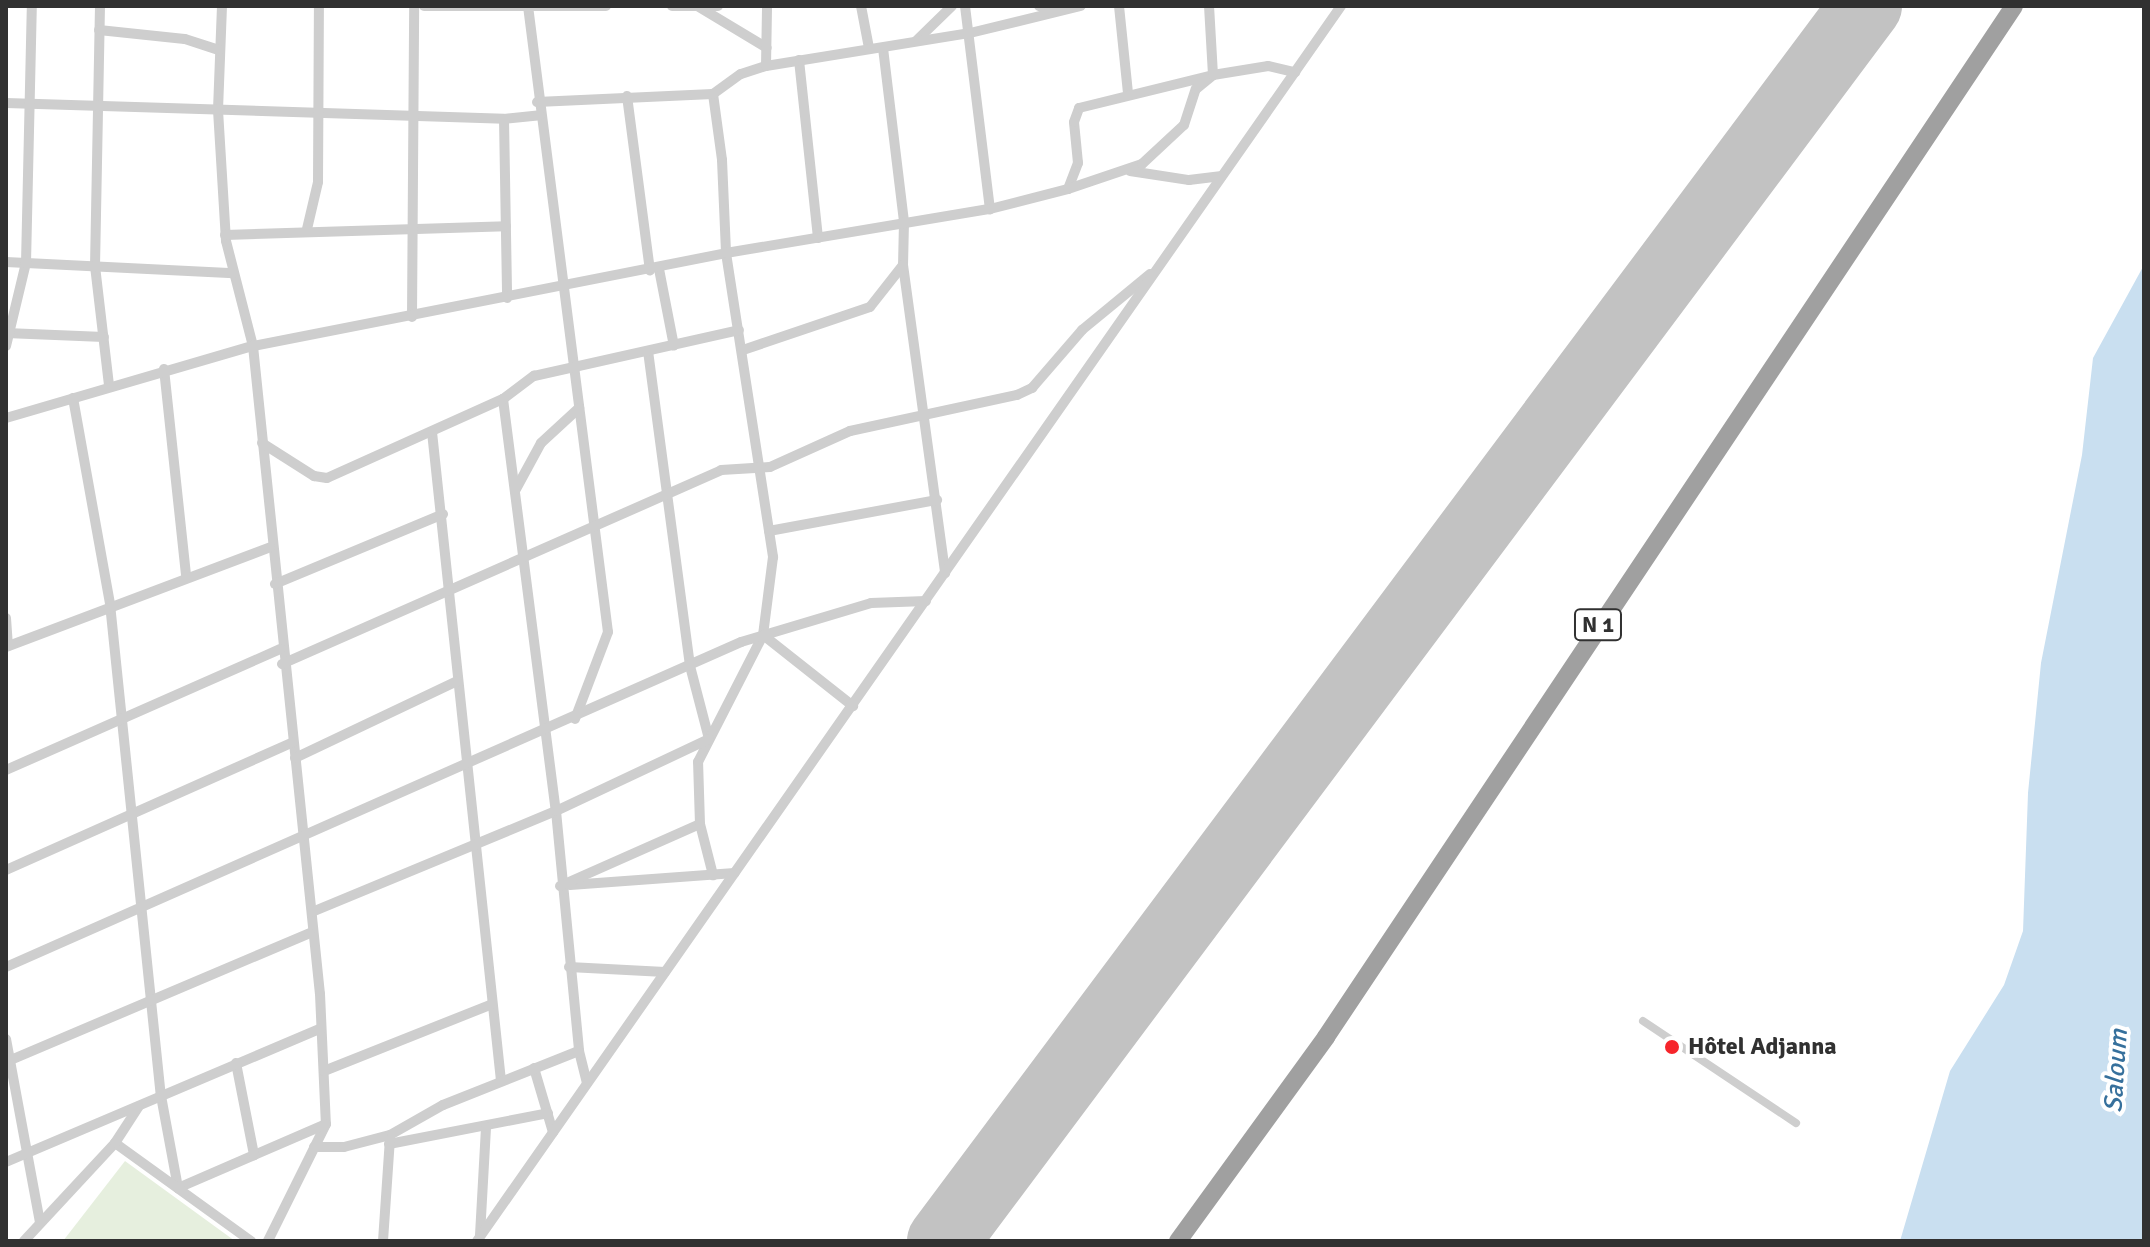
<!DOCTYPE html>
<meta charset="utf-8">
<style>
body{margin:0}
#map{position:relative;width:2150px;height:1247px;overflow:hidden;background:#fff;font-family:Signika,sans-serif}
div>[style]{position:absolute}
.green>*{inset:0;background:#e6efde}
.water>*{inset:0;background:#c9dff0}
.runway>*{height:72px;margin:-36px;padding:0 36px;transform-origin:36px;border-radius:36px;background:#c2c2c2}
.pedestrian>*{height:8px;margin:-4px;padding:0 4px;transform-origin:4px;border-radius:4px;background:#cecece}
.minor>*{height:10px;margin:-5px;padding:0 5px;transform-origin:5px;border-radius:5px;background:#cecece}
.trunk>*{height:18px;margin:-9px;padding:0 9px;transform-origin:9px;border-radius:9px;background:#a0a0a0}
.dots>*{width:22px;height:22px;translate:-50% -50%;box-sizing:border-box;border:4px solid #fff;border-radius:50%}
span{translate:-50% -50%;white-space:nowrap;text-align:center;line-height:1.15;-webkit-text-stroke:8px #fff;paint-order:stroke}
.shield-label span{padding:2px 6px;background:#fff;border:2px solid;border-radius:6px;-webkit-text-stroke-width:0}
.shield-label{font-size:22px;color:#313131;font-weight:700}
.poi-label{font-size:24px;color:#313131;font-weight:700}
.left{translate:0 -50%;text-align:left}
.water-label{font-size:26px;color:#36709c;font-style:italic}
.frame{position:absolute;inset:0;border:8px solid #313131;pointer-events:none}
</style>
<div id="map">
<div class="green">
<i style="clip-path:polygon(125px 1161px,235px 1241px,63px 1241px)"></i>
</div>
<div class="water">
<i style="clip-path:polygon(2144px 265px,2144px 1241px,1900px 1241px,1950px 1071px,2004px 985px,2023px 931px,2028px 793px,2041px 663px,2082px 455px,2093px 358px)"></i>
</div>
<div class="runway">
<i style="left:943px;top:1241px;width:1542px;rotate:-53.23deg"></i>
</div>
<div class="pedestrian">
<i style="left:1643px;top:1021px;width:184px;rotate:33.7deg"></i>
</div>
<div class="minor">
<i style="left:100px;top:6px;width:260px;rotate:91.1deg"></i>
<i style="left:95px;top:266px;width:121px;rotate:83.3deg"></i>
<i style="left:222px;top:6px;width:104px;rotate:92.2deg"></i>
<i style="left:218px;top:110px;width:131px;rotate:86.5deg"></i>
<i style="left:226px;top:241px;width:108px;rotate:75.6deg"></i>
<i style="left:253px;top:346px;width:651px;rotate:84.1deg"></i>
<i style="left:320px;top:994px;width:130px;rotate:87.4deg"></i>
<i style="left:326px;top:1124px;width:131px;rotate:116.4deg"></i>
<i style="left:424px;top:6px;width:182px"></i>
<i style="left:528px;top:6px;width:631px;rotate:82.72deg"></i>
<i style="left:608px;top:632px;width:93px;rotate:110.8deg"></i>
<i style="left:672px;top:6px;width:46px"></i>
<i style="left:861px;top:6px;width:43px;rotate:79.2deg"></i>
<i style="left:965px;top:6px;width:205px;rotate:83deg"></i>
<i style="left:1039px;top:6px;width:22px;rotate:8deg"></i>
<i style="left:1119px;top:6px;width:87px;rotate:84.1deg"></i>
<i style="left:699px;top:7px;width:79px;rotate:31.1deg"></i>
<i style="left:99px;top:30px;width:86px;rotate:6deg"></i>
<i style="left:185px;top:39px;width:36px;rotate:18deg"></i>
<i style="left:916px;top:41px;width:50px;rotate:-44.2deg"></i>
<i style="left:883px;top:48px;width:175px;rotate:83.1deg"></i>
<i style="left:904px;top:222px;width:43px;rotate:91.3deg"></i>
<i style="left:903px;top:265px;width:311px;rotate:82.2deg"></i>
<i style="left:799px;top:60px;width:179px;rotate:83.9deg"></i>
<i style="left:766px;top:66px;width:60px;rotate:-89deg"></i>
<i style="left:713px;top:94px;width:67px;rotate:82.2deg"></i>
<i style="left:722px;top:160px;width:93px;rotate:87.5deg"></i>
<i style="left:726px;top:253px;width:308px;rotate:81.2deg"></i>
<i style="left:773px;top:557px;width:79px;rotate:97.3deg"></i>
<i style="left:763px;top:635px;width:115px;rotate:38.3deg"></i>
<i style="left:627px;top:96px;width:176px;rotate:82.5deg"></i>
<i style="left:537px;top:102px;width:176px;rotate:-2.6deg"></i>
<i style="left:713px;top:94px;width:34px;rotate:-36deg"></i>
<i style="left:741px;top:74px;width:26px;rotate:-18deg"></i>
<i style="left:766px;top:66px;width:207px;rotate:-9.2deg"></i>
<i style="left:970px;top:33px;width:114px;rotate:-13.7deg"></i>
<i style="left:6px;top:103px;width:498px;rotate:1.8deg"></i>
<i style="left:504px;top:119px;width:36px;rotate:-6deg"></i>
<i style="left:504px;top:119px;width:179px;rotate:89deg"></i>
<i style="left:1130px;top:171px;width:60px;rotate:8.7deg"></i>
<i style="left:1189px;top:180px;width:33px;rotate:-7deg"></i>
<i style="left:1068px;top:189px;width:28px;rotate:-69deg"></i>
<i style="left:1078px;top:163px;width:41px;rotate:-95.6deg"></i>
<i style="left:1074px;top:122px;width:15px;rotate:-70deg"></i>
<i style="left:1079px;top:108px;width:138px;rotate:-13.8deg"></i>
<i style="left:1213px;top:75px;width:69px;rotate:-93.3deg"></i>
<i style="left:307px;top:229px;width:48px;rotate:-76.8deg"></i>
<i style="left:318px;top:182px;width:176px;rotate:-89.7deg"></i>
<i style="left:225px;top:235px;width:281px;rotate:-1.8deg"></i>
<i style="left:6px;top:262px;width:228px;rotate:2.8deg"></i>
<i style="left:659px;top:269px;width:78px;rotate:79deg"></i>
<i style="left:412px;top:317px;width:311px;rotate:-89.6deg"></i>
<i style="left:6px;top:333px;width:98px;rotate:2.3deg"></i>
<i style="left:6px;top:346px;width:85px;rotate:-76.5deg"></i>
<i style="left:26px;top:263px;width:257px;rotate:-88.7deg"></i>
<i style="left:743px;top:350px;width:134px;rotate:-18.7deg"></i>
<i style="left:870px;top:307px;width:53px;rotate:-51.8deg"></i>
<i style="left:648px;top:351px;width:318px;rotate:82.4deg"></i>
<i style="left:690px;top:666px;width:75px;rotate:75.4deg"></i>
<i style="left:164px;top:369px;width:207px;rotate:83.9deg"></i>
<i style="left:73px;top:398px;width:209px;rotate:79.8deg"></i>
<i style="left:110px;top:604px;width:495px;rotate:84.1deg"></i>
<i style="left:161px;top:1096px;width:94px;rotate:79.5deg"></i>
<i style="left:178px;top:1188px;width:161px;rotate:-23.4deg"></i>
<i style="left:503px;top:399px;width:415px;rotate:82.7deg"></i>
<i style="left:556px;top:811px;width:241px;rotate:84.5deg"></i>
<i style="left:579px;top:1051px;width:33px;rotate:76deg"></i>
<i style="left:6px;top:418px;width:257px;rotate:-16.3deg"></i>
<i style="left:253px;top:346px;width:482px;rotate:-11.1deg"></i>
<i style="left:726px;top:253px;width:268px;rotate:-9.5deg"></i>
<i style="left:990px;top:209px;width:81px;rotate:-14.4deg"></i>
<i style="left:1068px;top:189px;width:78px;rotate:-18.7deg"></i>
<i style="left:1142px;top:164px;width:57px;rotate:-42.9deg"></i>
<i style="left:1184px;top:125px;width:38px;rotate:-72deg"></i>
<i style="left:1196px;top:89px;width:22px;rotate:-39deg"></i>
<i style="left:1213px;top:75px;width:56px;rotate:-9.3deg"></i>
<i style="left:1268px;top:66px;width:28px;rotate:13deg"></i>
<i style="left:432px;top:432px;width:653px;rotate:83.93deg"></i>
<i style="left:262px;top:443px;width:62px;rotate:32.4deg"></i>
<i style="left:314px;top:476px;width:13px;rotate:9deg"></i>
<i style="left:327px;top:478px;width:193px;rotate:-24.2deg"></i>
<i style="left:503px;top:399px;width:39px;rotate:-37deg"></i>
<i style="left:534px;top:376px;width:210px;rotate:-12.6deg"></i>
<i style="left:516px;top:489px;width:52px;rotate:-61.5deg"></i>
<i style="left:541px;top:443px;width:52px;rotate:-42.6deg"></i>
<i style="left:769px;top:531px;width:171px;rotate:-10.5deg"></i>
<i style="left:275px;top:584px;width:182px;rotate:-22.6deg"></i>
<i style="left:6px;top:618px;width:28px;rotate:86deg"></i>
<i style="left:6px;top:647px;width:282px;rotate:-20.7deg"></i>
<i style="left:282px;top:664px;width:480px;rotate:-23.8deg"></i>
<i style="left:721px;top:470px;width:49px;rotate:-3.5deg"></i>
<i style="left:770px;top:467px;width:88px;rotate:-24.2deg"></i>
<i style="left:850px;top:431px;width:171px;rotate:-12.2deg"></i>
<i style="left:1017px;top:395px;width:17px;rotate:-25deg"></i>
<i style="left:1032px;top:388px;width:77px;rotate:-49.2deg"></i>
<i style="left:1082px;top:330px;width:88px;rotate:-39.5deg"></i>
<i style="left:295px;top:758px;width:179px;rotate:-25.4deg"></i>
<i style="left:6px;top:770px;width:300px;rotate:-23.8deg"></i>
<i style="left:700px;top:824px;width:53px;rotate:75.7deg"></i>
<i style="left:6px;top:870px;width:314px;rotate:-24deg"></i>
<i style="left:570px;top:885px;width:165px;rotate:-4.2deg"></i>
<i style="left:560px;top:886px;width:153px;rotate:-23.9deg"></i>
<i style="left:700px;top:824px;width:62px;rotate:-91.8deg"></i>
<i style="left:698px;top:762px;width:143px;rotate:-62.9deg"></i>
<i style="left:312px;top:912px;width:264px;rotate:-22.5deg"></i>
<i style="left:556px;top:811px;width:169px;rotate:-25.2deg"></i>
<i style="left:6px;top:967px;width:804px;rotate:-23.85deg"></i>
<i style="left:741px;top:642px;width:136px;rotate:-16.7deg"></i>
<i style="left:871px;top:603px;width:55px;rotate:-2.1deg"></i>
<i style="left:569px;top:967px;width:96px;rotate:3deg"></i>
<i style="left:6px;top:1039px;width:187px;rotate:79.5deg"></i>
<i style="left:6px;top:1062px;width:330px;rotate:-23deg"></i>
<i style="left:236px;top:1063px;width:94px;rotate:78.9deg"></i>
<i style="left:534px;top:1068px;width:67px;rotate:73.5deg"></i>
<i style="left:324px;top:1071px;width:181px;rotate:-21.7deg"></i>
<i style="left:115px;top:1143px;width:168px;rotate:35.8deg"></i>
<i style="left:389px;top:1144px;width:162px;rotate:-11deg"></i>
<i style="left:314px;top:1147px;width:30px"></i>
<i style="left:344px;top:1147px;width:48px;rotate:-14.6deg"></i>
<i style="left:390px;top:1135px;width:61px;rotate:-29.5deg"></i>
<i style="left:443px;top:1105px;width:146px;rotate:-21.7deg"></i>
<i style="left:6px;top:1162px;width:342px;rotate:-23deg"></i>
<i style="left:480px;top:1235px;width:108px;rotate:-86.8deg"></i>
<i style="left:24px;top:1241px;width:134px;rotate:-47.1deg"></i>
<i style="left:115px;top:1143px;width:44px;rotate:-57deg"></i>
<i style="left:383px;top:1241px;width:102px;rotate:-86.1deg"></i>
<i style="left:477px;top:1241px;width:1507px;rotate:-55.02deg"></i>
</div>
<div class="trunk">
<i style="left:1178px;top:1241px;width:252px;rotate:-54deg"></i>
<i style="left:1326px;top:1037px;width:1239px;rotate:-56.28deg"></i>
</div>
<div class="dots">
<i style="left:1672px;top:1047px;background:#f6252b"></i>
</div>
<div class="shield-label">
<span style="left:1598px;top:625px">N 1</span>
</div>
<div class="poi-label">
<span class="left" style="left:1688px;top:1047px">Hôtel Adjanna</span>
</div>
<div class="water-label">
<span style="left:2117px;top:1071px;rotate:-86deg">Saloum</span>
</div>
<div class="frame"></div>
</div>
